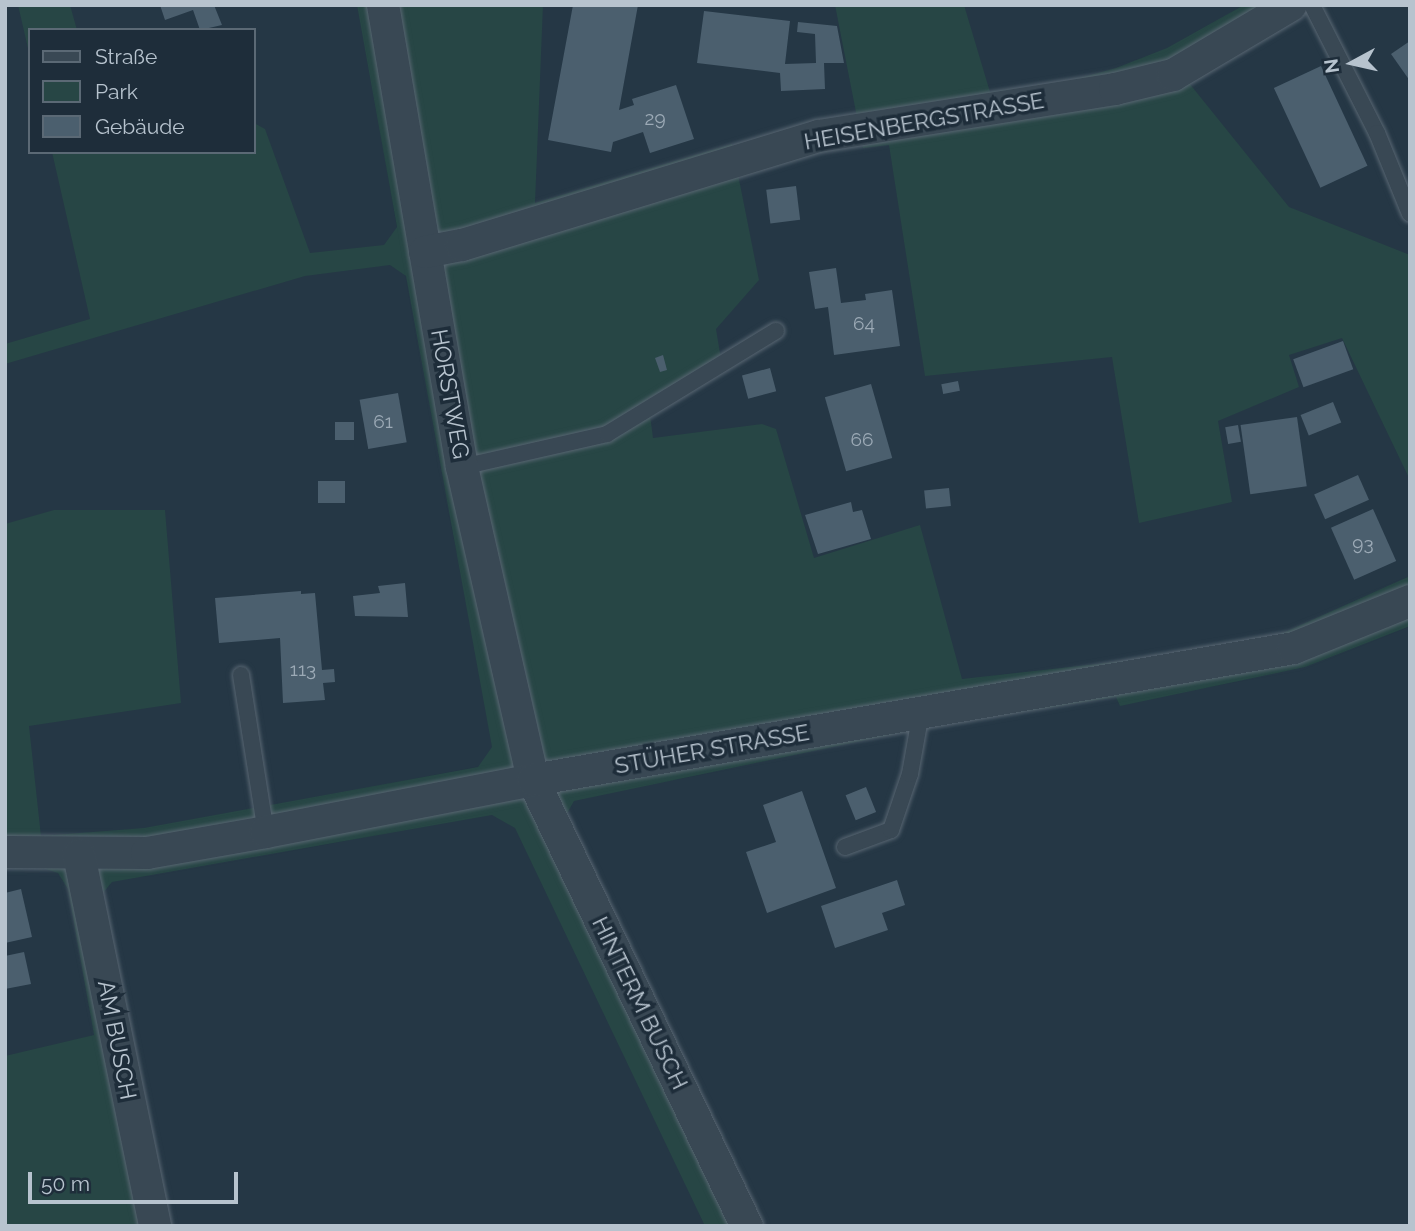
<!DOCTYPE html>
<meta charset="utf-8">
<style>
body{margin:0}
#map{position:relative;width:1415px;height:1231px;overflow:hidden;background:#253745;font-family:Raleway,sans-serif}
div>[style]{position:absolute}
.green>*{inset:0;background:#274645}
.building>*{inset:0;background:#4b5f6e;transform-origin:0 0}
.roads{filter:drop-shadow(0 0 2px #586672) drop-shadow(0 0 2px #586672)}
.lane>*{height:16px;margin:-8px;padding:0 8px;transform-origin:8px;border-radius:8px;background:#394854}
.street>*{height:32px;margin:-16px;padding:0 16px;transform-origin:16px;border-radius:16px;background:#394854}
span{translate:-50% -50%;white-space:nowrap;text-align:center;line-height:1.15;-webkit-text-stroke:7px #1e2d3a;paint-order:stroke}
.number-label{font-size:19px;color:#9caab6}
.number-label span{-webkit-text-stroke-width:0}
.street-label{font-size:23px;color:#b7c3ce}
.frame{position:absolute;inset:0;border:7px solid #b7c3ce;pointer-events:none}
.legend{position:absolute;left:28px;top:28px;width:228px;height:126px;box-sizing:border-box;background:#1e2d3a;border:2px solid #5b6975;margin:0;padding:9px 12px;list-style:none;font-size:21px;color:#b7c3ce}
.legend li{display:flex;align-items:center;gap:14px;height:35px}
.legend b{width:35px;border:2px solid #5b6975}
.north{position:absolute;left:1317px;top:28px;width:70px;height:70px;-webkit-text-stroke:5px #1e2d3a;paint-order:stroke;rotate:262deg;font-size:19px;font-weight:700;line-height:28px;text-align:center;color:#b7c3ce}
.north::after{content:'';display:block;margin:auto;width:24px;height:32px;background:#b7c3ce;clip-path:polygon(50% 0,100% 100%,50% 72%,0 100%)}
.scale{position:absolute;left:28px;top:1172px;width:210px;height:32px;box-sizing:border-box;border:4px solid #b7c3ce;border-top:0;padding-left:9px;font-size:21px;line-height:24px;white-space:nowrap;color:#b7c3ce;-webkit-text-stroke:5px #1e2d3a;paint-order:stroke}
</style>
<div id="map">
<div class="green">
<i style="clip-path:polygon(18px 5px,70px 5px,77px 30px,30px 30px,30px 57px)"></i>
<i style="clip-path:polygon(357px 5px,543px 5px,535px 203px,732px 144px,759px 280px,716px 329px,721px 359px,648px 399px,653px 438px,762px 424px,776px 429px,814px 558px,920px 525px,962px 679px,1160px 657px,1274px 637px,1410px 576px,1410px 626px,1305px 667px,1120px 706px,1116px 697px,937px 725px,574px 801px,565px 817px,761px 1226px,705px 1226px,515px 828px,492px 815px,112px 882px,98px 899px,166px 1226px,5px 1226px,5px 1056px,94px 1035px,68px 889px,58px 873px,36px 866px,5px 865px,5px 524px,54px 510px,165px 510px,181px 703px,29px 726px,41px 836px,144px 828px,478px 767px,492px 747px,406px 276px,390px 265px,305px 276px,5px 364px,5px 344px,90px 319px,52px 152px,254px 152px,254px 123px,265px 129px,310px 253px,384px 245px,397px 227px)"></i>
<i style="clip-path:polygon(835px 5px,964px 5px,990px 92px,1065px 82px,1116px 68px,1167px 48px,1244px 5px,1310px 5px,1185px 78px,1289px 207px,1410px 255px,1410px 480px,1342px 338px,1289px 355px,1299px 387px,1218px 421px,1232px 502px,1139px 523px,1112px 357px,925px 376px,889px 145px,863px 148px)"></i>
</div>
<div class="building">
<i style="clip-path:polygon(160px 5px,214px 5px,222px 25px,200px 30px,193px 10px,165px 20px)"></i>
<i style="clip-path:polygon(573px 5px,638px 5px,619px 110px,634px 105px,632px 99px,676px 85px,694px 139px,650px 153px,643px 132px,613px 142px,611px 152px,548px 140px)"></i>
<i style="clip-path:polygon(704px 11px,790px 21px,785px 64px,816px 63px,815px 34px,797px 32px,798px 22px,837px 26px,844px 63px,824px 63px,825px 89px,781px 91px,780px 73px,697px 63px)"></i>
<i style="clip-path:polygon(1410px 41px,1410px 81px,1391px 54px)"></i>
<i style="left:1321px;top:66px;width:110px;height:52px;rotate:65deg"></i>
<i style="left:796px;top:186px;width:34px;height:30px;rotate:83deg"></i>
<i style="clip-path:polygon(836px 268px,841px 303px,866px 300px,865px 294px,892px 290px,900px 346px,834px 355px,828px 307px,815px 309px,809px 272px)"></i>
<i style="left:1343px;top:341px;width:30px;height:53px;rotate:70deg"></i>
<i style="clip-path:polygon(663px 355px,667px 370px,660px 372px,655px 358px)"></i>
<i style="left:770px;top:368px;width:24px;height:29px;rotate:75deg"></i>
<i style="left:958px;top:381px;width:10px;height:17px;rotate:79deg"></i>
<i style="left:871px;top:384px;width:77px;height:48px;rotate:74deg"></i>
<i style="left:398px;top:393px;width:50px;height:39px;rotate:80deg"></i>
<i style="left:1333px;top:402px;width:22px;height:35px;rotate:68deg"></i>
<i style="left:1297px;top:417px;width:70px;height:57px;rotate:82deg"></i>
<i style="left:354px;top:422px;width:18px;height:19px;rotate:90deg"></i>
<i style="left:1238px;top:425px;width:17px;height:13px;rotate:80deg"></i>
<i style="left:1358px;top:475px;width:27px;height:48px;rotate:66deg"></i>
<i style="left:318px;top:481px;width:27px;height:22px"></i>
<i style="left:949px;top:488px;width:18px;height:25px;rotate:84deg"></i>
<i style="clip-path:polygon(851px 502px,853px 512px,862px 510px,871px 539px,818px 554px,805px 515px)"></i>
<i style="left:1373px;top:509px;width:57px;height:46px;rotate:66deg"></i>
<i style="clip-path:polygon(405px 583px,408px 617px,355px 616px,353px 596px,380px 593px,378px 586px)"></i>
<i style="clip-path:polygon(301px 591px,301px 594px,315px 593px,322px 670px,334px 669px,335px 682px,323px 683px,325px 700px,283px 703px,280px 638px,219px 643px,215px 598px)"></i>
<i style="left:866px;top:787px;width:27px;height:22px;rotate:68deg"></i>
<i style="clip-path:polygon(802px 791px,836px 888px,767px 913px,746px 852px,776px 842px,763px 805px)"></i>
<i style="clip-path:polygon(897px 880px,905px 905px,882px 913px,888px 930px,835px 948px,821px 906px)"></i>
<i style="clip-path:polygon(21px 889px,32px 937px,5px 943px,5px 893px)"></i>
<i style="clip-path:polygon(24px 952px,31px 984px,5px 989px,5px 956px)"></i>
</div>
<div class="roads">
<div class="lane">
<i style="left:1312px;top:5px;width:144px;rotate:63.1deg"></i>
<i style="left:1377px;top:133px;width:87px;rotate:67.8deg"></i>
<i style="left:462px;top:467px;width:149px;rotate:-12.8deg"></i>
<i style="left:607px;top:434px;width:198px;rotate:-31.4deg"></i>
<i style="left:241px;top:675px;width:159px;rotate:81deg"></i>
<i style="left:845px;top:847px;width:49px;rotate:-20.3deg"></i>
<i style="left:891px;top:830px;width:59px;rotate:-71.3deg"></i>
<i style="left:910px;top:774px;width:63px;rotate:-79.9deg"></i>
</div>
<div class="street">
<i style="left:383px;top:5px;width:469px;rotate:80.3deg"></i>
<i style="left:462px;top:467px;width:321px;rotate:77.2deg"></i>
<i style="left:533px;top:780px;width:495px;rotate:64.4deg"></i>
<i style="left:425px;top:252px;width:38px;rotate:-11deg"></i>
<i style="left:462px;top:245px;width:373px;rotate:-17deg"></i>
<i style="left:819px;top:136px;width:300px;rotate:-9deg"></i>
<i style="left:1115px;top:89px;width:60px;rotate:-13.6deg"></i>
<i style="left:1173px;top:75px;width:137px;rotate:-30.7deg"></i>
<i style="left:5px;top:852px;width:142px;rotate:0.4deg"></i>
<i style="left:147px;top:853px;width:121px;rotate:-10deg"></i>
<i style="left:266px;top:832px;width:272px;rotate:-11deg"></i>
<i style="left:533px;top:780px;width:772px;rotate:-9.84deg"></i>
<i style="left:1294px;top:648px;width:125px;rotate:-22.1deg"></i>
<i style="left:79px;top:855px;width:379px;rotate:78.4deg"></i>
</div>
</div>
<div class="number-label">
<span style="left:655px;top:119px">29</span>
<span style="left:864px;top:324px">64</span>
<span style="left:383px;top:422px">61</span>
<span style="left:862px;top:440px">66</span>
<span style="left:1363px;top:544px">93</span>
<span style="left:303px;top:670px">113</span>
</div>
<div class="street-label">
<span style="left:924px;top:121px;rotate:-10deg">HEISENBERGSTRASSE</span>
<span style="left:450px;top:394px;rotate:80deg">HORSTWEG</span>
<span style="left:712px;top:749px;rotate:-10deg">STÜHER STRASSE</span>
<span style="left:640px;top:1003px;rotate:64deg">HINTERM BUSCH</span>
<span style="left:117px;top:1040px;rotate:79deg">AM BUSCH</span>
</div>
<div class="frame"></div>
<ul class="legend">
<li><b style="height:9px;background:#394854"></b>Straße</li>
<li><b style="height:19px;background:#274645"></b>Park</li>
<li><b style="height:19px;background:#4b5f6e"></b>Gebäude</li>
</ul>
<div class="north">N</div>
<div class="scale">50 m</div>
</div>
